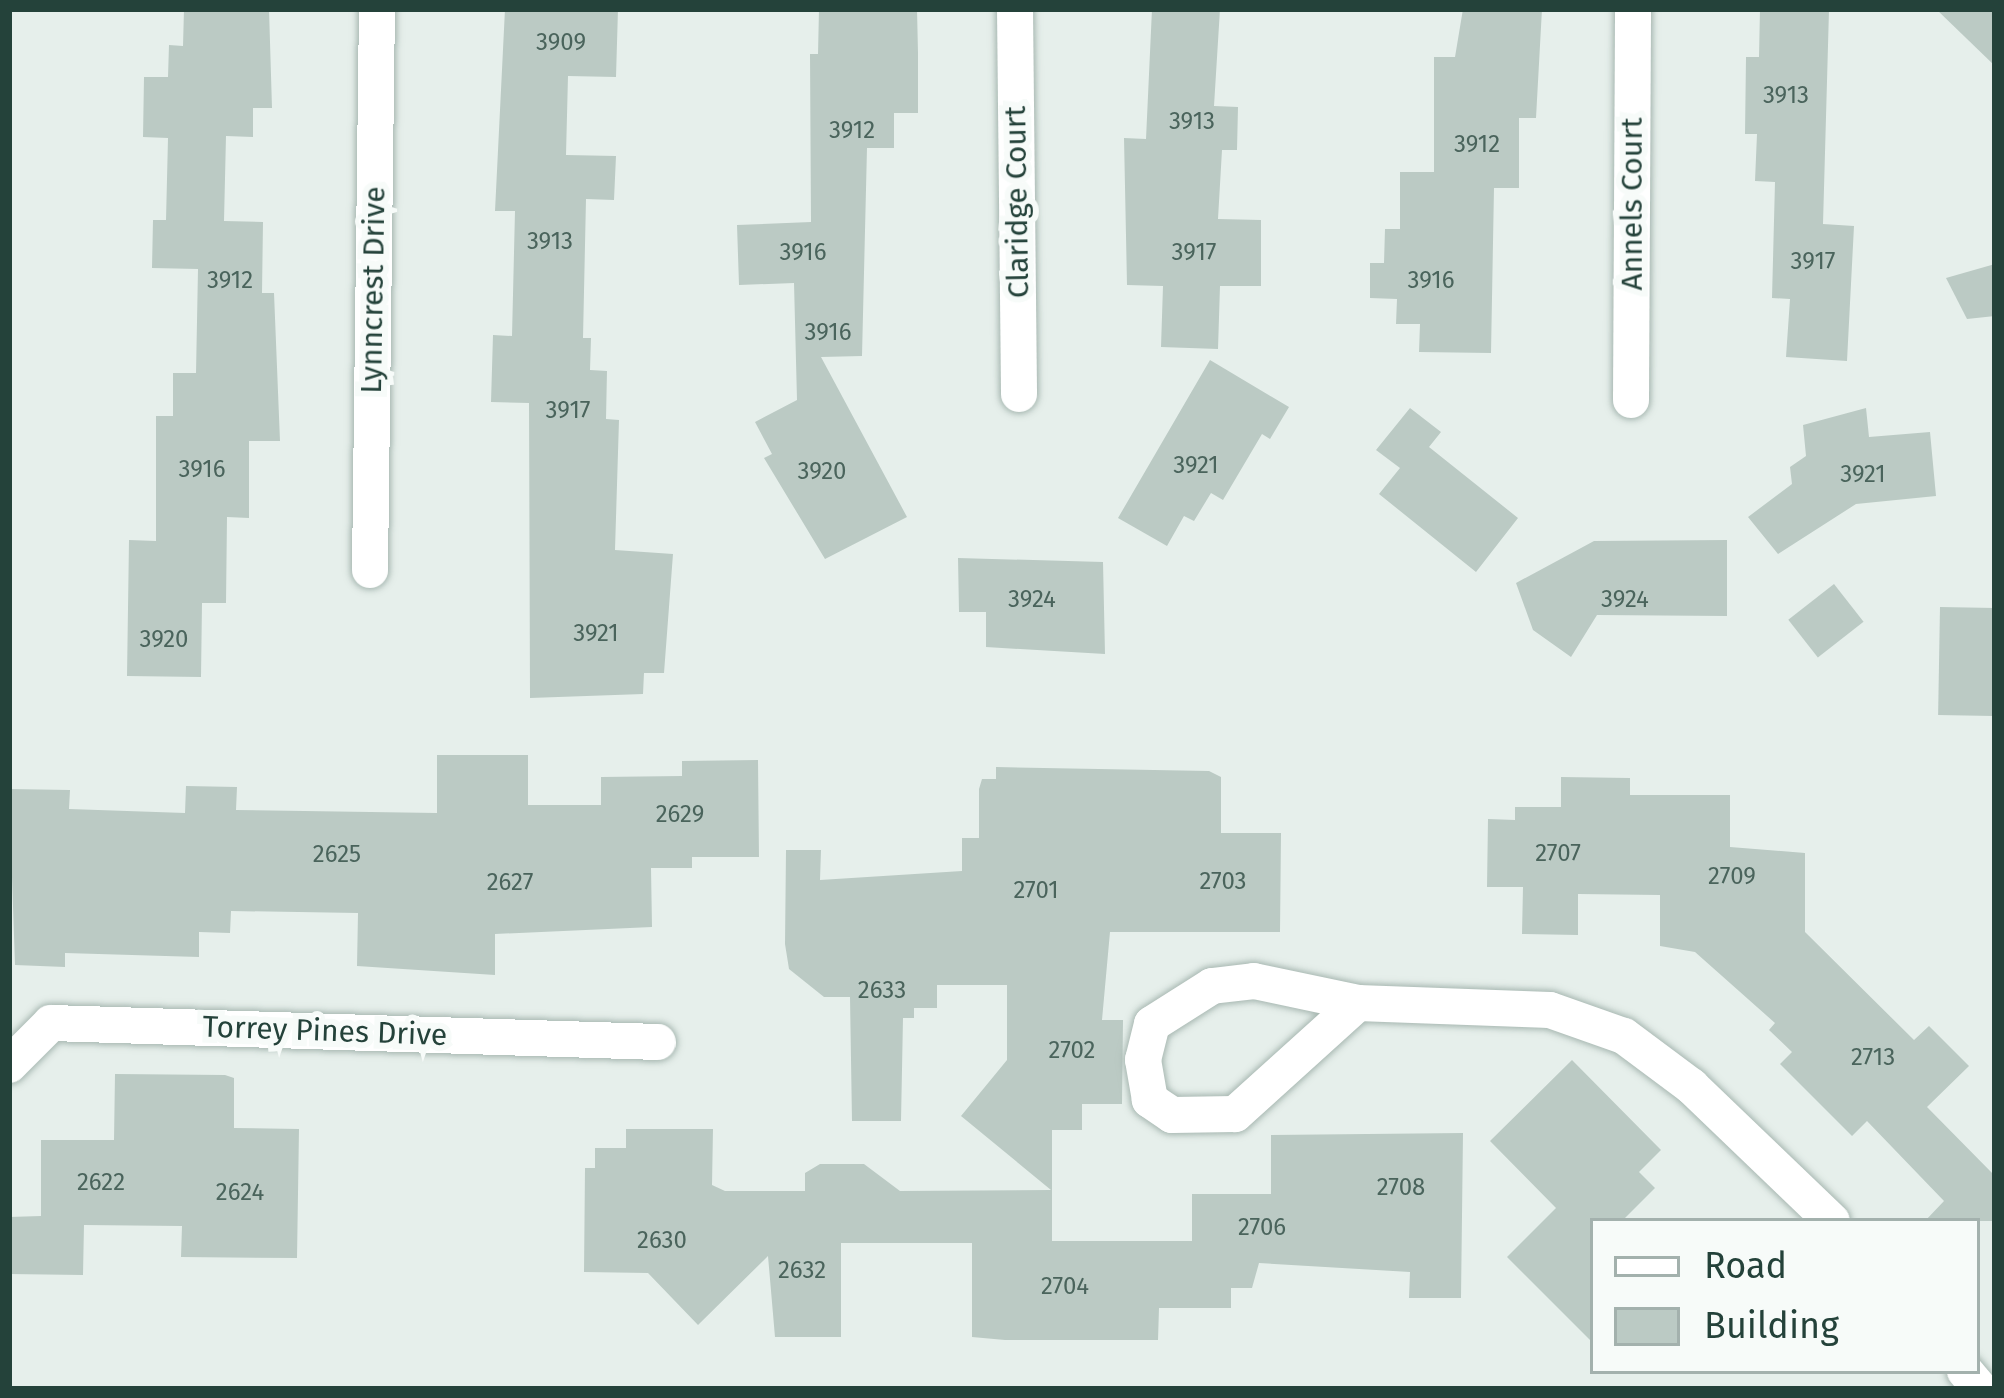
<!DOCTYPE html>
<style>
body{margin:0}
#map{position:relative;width:2004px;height:1398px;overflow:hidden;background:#e6efeb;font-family:"Fira Sans",sans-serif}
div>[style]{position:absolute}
.building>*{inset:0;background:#bbcac4;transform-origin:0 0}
.roads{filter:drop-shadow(0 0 3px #a8b8b2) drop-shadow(0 0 3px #a8b8b2)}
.minor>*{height:36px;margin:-18px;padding:0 18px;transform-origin:18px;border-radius:18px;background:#fff}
span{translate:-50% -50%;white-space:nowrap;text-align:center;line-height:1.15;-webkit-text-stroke:12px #f7fbf9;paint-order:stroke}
.number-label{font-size:24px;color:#4a645c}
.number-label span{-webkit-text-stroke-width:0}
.street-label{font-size:30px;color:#24423a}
.frame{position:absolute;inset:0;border:12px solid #24423a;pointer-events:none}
.legend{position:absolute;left:1590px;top:1218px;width:390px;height:156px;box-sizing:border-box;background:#f7fbf9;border:3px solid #a3b1ad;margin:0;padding:15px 21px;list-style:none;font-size:36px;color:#24423a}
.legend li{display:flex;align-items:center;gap:24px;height:60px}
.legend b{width:60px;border:3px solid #a3b1ad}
</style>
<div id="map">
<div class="building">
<i style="clip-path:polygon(184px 9px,269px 9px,272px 108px,253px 108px,253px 137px,226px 136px,224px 221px,263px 222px,262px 293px,274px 293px,280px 441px,249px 441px,249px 518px,227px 517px,226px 603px,202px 603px,201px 677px,127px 676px,129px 540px,156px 541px,156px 416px,173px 416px,173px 373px,196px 373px,198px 269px,152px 268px,153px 220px,166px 220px,168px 138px,143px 137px,144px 77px,168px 77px,169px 45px,183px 46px)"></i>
<i style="clip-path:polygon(505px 9px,618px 9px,616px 77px,568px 76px,566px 155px,616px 156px,614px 200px,586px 199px,583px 338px,591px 338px,590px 370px,607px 371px,606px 419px,619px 420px,615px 550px,673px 554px,664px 673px,644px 673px,643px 694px,530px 698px,529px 403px,491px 402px,493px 335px,512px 336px,515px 211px,495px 211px)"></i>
<i style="clip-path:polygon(819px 9px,917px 9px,918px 53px,918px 113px,894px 113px,894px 148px,867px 148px,862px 356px,821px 357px,907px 517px,825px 559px,764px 458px,772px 454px,755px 422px,797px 400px,794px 283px,739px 285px,737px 225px,811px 222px,810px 54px,818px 54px)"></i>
<i style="clip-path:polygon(1152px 9px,1220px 9px,1214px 106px,1238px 107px,1237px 150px,1222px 150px,1218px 219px,1261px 220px,1261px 286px,1220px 286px,1218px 349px,1161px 347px,1163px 286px,1127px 285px,1124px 138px,1146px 139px)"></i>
<i style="clip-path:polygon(1463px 9px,1542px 9px,1536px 118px,1519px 118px,1519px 188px,1494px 188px,1491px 353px,1419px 352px,1420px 324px,1396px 324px,1397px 299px,1370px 298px,1370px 263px,1384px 263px,1385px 229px,1400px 229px,1400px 172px,1434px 172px,1434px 57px,1455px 57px)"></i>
<i style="clip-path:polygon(1760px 9px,1829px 10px,1823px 224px,1854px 226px,1847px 361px,1786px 357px,1790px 299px,1772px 298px,1775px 182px,1755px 181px,1757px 134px,1745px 134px,1746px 57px,1759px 57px)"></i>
<i style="clip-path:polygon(1936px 9px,1995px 9px,1995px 66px)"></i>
<i style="clip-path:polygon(1995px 264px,1995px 316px,1967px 319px,1946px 278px)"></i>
<i style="clip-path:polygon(1210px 360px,1289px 407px,1270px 439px,1262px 434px,1223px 500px,1211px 493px,1194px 521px,1184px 516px,1167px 546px,1118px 518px)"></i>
<i style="clip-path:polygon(1410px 408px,1441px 432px,1429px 447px,1518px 518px,1476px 572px,1379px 494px,1400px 468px,1376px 450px)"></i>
<i style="clip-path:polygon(1866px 408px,1869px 437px,1930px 432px,1936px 496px,1856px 504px,1778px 554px,1748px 517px,1792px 484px,1790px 467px,1806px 456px,1803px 425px)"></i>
<i style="clip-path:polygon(1727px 540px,1727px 616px,1597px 615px,1571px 657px,1533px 630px,1516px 583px,1594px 541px)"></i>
<i style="clip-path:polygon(958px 558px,1103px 562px,1105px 654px,986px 647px,986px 612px,959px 612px)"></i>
<i style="left:1834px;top:584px;width:48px;height:58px;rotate:52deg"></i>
<i style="left:1940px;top:607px;width:55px;height:108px;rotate:1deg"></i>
<i style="clip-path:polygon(437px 755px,528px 755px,528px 805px,601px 805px,601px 777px,682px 776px,682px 761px,758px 760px,759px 857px,692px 857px,692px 868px,651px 868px,652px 927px,495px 934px,495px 975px,357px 966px,358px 913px,231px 911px,230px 933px,199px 932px,199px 957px,65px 953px,65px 967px,15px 965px,9px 789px,70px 790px,69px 809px,185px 813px,186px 786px,237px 787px,236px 810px,437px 813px)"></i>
<i style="clip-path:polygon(996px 767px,1209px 771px,1221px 777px,1221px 833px,1281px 833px,1280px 932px,1110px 932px,1102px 1020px,1123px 1020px,1122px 1104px,1082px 1104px,1082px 1130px,1052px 1130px,1052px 1241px,1192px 1241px,1192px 1194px,1271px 1194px,1271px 1135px,1463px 1133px,1461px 1298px,1409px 1298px,1410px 1272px,1259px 1263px,1252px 1288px,1231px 1288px,1231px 1308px,1159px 1308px,1158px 1340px,1005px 1340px,972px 1337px,972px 1243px,841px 1243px,841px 1337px,775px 1337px,768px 1256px,698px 1325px,648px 1273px,584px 1272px,585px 1168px,595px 1168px,595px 1148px,626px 1148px,626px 1129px,713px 1129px,712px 1185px,725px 1191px,805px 1191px,805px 1173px,820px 1164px,864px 1164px,900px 1191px,1051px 1190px,961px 1116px,1007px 1060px,1007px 985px,937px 985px,937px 1008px,914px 1008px,914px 1018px,903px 1018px,901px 1121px,852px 1121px,850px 997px,824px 997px,789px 969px,785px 944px,786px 850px,821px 850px,820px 880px,962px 871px,962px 838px,979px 838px,979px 789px,982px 779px,996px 779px)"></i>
<i style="clip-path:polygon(1561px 777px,1630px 778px,1630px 795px,1730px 795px,1730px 847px,1805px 853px,1805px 932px,1914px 1040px,1929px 1026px,1969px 1066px,1927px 1107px,1995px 1176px,1995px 1221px,1925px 1221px,1944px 1201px,1867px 1121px,1852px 1136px,1780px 1064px,1792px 1052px,1769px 1030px,1775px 1023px,1695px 952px,1660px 946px,1660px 895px,1578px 894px,1578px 935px,1522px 934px,1523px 887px,1487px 887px,1488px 819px,1515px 820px,1515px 807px,1561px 807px)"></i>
<i style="clip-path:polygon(1572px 1060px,1661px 1150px,1639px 1172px,1655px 1188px,1622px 1221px,1593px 1221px,1593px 1343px,1507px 1257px,1556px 1208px,1490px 1141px)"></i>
<i style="clip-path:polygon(115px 1074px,225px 1075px,234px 1078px,234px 1128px,299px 1129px,297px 1258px,181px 1257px,182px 1226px,84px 1225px,83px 1275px,9px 1274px,9px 1217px,41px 1216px,41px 1140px,114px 1140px)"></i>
</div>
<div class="roads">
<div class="minor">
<i style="left:1015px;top:9px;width:385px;rotate:89.4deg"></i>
<i style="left:1631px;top:400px;width:391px;rotate:-89.7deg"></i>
<i style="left:370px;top:570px;width:561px;rotate:-89.29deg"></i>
<i style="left:1254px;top:981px;width:106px;rotate:11.9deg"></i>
<i style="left:1358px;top:1003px;width:166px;rotate:137.9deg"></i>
<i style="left:1235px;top:1114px;width:63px;rotate:179.1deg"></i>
<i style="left:1172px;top:1115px;width:27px;rotate:-146deg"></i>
<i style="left:1150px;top:1100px;width:41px;rotate:-99.9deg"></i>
<i style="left:1143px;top:1060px;width:37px;rotate:-76deg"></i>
<i style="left:1152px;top:1024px;width:71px;rotate:-32.3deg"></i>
<i style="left:1212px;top:986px;width:42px;rotate:-6.8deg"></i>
<i style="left:1358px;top:1003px;width:192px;rotate:2.1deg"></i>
<i style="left:1550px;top:1010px;width:78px;rotate:19.4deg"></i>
<i style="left:1624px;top:1036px;width:84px;rotate:36.7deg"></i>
<i style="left:1691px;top:1086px;width:195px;rotate:43.8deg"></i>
<i style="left:9px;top:1065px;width:59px;rotate:-45deg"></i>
<i style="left:51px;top:1023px;width:607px;rotate:1.79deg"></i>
<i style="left:1965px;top:1371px;width:23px;rotate:50deg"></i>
</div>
</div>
<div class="number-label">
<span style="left:561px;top:43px">3909</span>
<span style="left:1786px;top:96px">3913</span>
<span style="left:1192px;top:122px">3913</span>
<span style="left:852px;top:131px">3912</span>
<span style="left:1477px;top:145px">3912</span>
<span style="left:550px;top:242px">3913</span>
<span style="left:803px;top:253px">3916</span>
<span style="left:1194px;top:253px">3917</span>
<span style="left:1813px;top:262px">3917</span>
<span style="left:230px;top:281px">3912</span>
<span style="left:1431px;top:281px">3916</span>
<span style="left:828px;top:333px">3916</span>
<span style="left:568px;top:411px">3917</span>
<span style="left:1196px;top:466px">3921</span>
<span style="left:202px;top:470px">3916</span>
<span style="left:822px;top:472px">3920</span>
<span style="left:1863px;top:475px">3921</span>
<span style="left:1032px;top:600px">3924</span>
<span style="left:1625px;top:600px">3924</span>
<span style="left:596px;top:634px">3921</span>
<span style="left:164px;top:640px">3920</span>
<span style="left:680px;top:815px">2629</span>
<span style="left:1558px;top:854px">2707</span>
<span style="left:337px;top:855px">2625</span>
<span style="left:1732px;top:877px">2709</span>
<span style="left:1223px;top:882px">2703</span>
<span style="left:510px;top:883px">2627</span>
<span style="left:1036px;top:891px">2701</span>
<span style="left:882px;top:991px">2633</span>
<span style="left:1072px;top:1051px">2702</span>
<span style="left:1873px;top:1058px">2713</span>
<span style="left:101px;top:1183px">2622</span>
<span style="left:1401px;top:1188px">2708</span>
<span style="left:240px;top:1193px">2624</span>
<span style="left:1262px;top:1228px">2706</span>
<span style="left:662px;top:1241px">2630</span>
<span style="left:802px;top:1271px">2632</span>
<span style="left:1065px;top:1287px">2704</span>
</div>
<div class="street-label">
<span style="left:1017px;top:202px;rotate:-91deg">Claridge Court</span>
<span style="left:1632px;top:204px;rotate:-90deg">Annels Court</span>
<span style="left:373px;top:290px;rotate:-89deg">Lynncrest Drive</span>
<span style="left:325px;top:1031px;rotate:2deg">Torrey Pines Drive</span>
</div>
<div class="frame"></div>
<ul class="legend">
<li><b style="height:15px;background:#fff"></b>Road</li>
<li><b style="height:33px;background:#bbcac4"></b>Building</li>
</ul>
</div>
